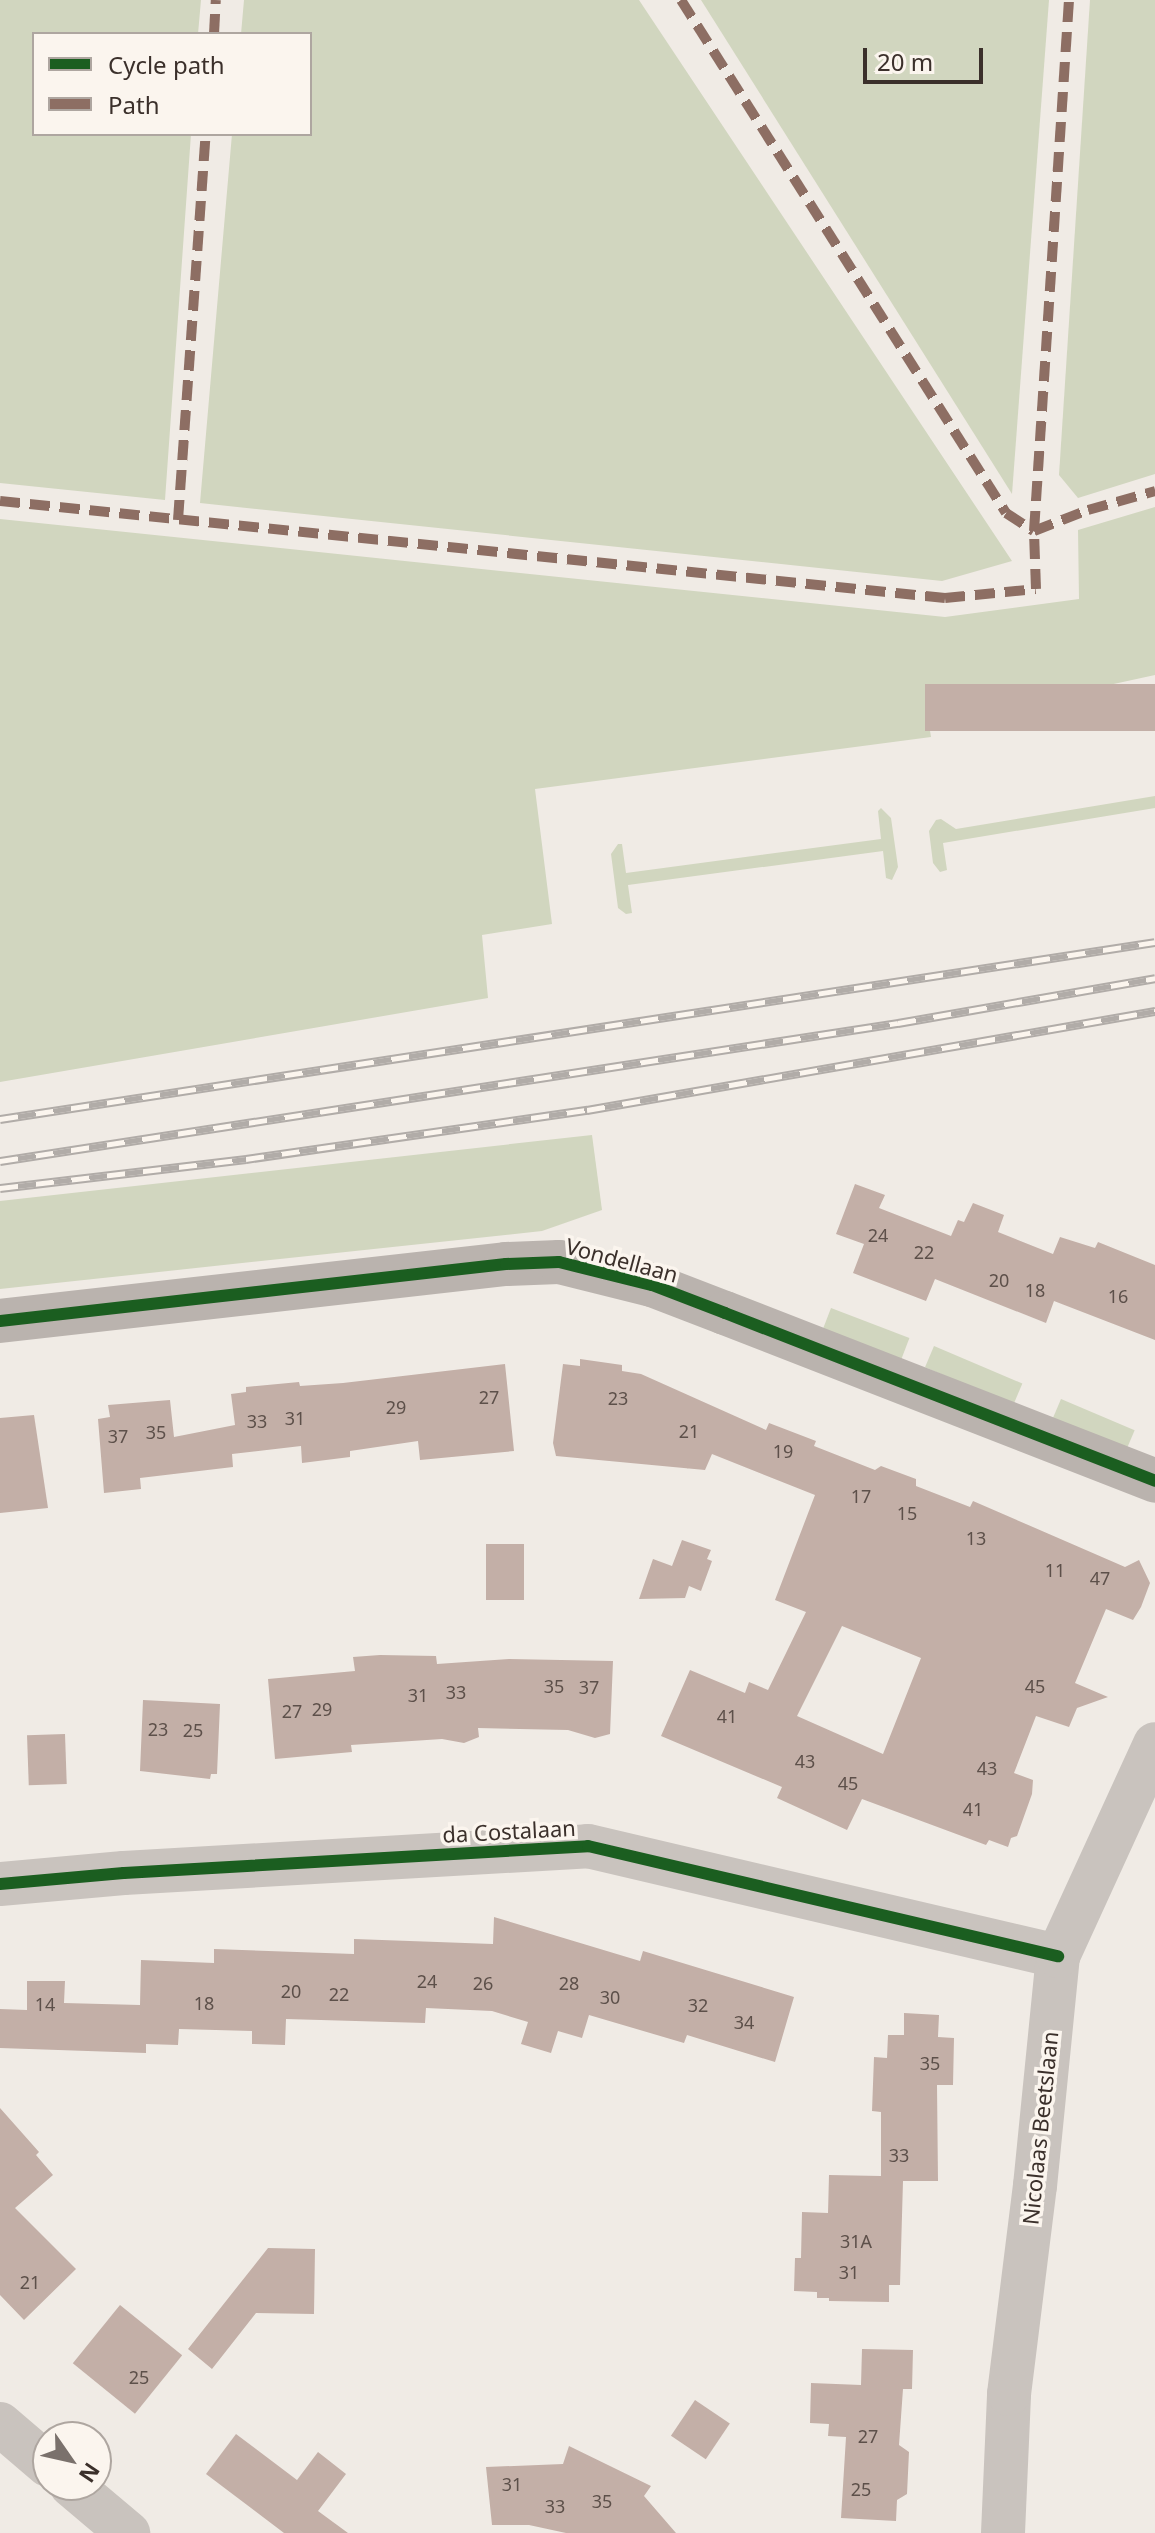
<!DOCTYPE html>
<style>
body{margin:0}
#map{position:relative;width:1155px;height:2533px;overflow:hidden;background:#f0ebe5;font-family:"Noto Sans",sans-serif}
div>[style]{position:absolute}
.green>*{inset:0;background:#d1d6bf;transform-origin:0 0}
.building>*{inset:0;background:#c3afa7;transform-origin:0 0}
.street>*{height:44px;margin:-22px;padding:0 22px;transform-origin:22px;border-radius:22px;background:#c9c3be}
.secondary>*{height:44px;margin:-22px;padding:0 22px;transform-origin:22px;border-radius:22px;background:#bab3ae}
.rail>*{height:9px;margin-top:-4.5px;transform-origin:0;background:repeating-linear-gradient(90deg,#fbf5ee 0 18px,#b1aca8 0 36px);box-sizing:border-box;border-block:2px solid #b1aca8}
.quiet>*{height:10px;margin-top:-5px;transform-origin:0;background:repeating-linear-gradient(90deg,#8d6e63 0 20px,transparent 0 30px)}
.cycleway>*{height:12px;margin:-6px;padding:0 6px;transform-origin:6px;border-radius:6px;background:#1b5e20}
span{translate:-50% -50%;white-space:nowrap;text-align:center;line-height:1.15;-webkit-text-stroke:7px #fbf5ee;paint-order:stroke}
.number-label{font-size:18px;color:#5d504a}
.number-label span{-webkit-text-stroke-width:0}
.street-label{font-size:22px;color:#3b302b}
.legend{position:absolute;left:32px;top:32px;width:280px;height:104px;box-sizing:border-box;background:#fbf5ee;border:2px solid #aea6a0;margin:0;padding:10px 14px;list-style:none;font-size:24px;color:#3b302b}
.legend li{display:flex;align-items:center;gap:16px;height:40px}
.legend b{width:40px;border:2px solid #aea6a0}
.north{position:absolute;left:32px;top:2421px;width:80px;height:80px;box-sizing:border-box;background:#fbf5ee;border:2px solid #aea6a0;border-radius:50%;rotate:124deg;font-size:22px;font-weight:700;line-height:32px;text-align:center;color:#3b302b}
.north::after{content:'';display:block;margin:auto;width:28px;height:36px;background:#7a716c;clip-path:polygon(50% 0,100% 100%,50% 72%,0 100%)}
.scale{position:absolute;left:863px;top:48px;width:120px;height:36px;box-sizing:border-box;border:4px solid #3b302b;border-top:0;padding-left:10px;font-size:24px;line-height:28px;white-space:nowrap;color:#3b302b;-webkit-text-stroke:6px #fbf5ee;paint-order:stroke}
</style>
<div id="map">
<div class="green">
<i style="clip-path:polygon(0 0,201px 0,198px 34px,34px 34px,34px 134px,191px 134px,165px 500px,0 483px)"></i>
<i style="clip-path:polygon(244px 0,639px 0,1012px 561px,942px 581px,200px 503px,232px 134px,310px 134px,310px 34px,241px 34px)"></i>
<i style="clip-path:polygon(701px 0,1049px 0,1012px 494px)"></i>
<i style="clip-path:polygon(1090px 0,1155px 0,1155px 474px,1078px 498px,1059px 475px)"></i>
<i style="clip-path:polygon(1155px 507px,1155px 675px,929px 724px,931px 737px,535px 789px,552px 924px,482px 935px,488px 998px,0 1082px,0 519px,945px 617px,1079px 599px,1078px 530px)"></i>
<i style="clip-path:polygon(1155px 796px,1155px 808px,943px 843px,947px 870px,940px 872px,933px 863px,929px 831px,936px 820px,941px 819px,956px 829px)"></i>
<i style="clip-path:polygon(881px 808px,891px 818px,898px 867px,892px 880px,886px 878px,883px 851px,628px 885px,632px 913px,626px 914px,618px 908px,611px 854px,618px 844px,622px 844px,626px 873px,881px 839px,878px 811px)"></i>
<i style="clip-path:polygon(592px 1135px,602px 1210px,542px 1231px,0 1289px,0 1201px)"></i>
<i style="left:831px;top:1308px;width:84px;height:26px;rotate:21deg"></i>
<i style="left:934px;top:1346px;width:96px;height:23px;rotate:23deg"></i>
<i style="left:1061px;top:1399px;width:80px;height:22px;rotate:23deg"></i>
</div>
<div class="building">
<i style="left:1155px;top:684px;width:47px;height:230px;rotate:90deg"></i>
<i style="clip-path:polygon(855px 1184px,885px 1195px,879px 1208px,951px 1236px,958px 1220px,964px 1222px,973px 1203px,1004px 1215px,998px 1232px,1053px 1254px,1060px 1237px,1095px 1248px,1098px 1242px,1155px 1265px,1155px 1340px,1054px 1301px,1046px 1323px,935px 1279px,926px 1301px,853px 1273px,864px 1244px,836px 1234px)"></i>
<i style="clip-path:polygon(evenodd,580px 1359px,622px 1365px,622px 1371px,641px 1374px,766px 1430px,769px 1423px,816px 1441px,814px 1446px,875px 1470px,881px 1466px,916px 1479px,916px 1486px,970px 1507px,973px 1501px,1125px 1567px,1139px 1560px,1150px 1583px,1141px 1607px,1133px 1620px,1106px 1609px,1075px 1683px,1108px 1697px,1077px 1708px,1069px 1727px,1036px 1716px,1014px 1773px,1033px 1780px,1032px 1794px,1017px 1836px,1011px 1838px,1008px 1847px,989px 1840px,986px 1845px,862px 1799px,847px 1830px,777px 1798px,782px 1787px,661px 1736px,690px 1670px,745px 1693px,749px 1682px,768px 1690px,806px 1612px,775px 1600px,815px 1495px,712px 1454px,705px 1470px,556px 1456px,553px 1443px,563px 1364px,580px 1366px,580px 1359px,842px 1626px,921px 1658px,883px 1754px,797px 1716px,842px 1626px)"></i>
<i style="clip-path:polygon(505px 1364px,514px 1451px,420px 1460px,418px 1441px,350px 1451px,350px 1457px,302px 1463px,301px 1446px,232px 1454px,233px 1467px,140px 1478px,141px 1489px,104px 1493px,98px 1419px,110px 1417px,108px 1405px,170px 1400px,174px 1437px,235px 1425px,231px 1394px,246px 1392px,246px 1387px,299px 1382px,300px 1386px,343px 1383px)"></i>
<i style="clip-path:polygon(34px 1415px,48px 1508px,0 1513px,0 1418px)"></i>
<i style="clip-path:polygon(682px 1540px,711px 1550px,707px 1559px,712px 1561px,701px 1591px,689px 1586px,685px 1598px,639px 1599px,653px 1559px,672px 1566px)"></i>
<i style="left:486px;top:1544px;width:38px;height:56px"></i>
<i style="clip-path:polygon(380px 1655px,436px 1656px,437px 1664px,509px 1659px,613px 1661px,610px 1734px,595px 1738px,568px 1730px,478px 1728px,479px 1737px,464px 1743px,442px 1739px,351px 1745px,352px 1752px,275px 1759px,268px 1679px,355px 1671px,353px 1657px)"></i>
<i style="clip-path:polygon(143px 1700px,220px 1704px,217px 1774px,211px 1774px,210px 1779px,140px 1771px)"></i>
<i style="left:65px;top:1734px;width:50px;height:38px;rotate:88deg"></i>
<i style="clip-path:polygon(494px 1917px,640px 1961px,643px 1951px,794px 1997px,775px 2062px,687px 2035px,684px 2043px,589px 2015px,582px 2038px,558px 2031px,551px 2053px,521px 2044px,528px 2022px,492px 2011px,426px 2008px,425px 2023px,286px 2019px,285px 2045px,252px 2044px,252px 2031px,179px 2029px,178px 2045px,146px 2044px,146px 2053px,0 2048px,0 2009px,27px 2010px,27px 1981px,65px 1981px,64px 2003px,140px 2005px,141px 1960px,214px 1963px,214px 1949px,354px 1954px,354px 1939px,493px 1944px)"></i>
<i style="clip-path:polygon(904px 2013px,939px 2015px,938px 2037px,954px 2038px,953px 2085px,937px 2085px,938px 2181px,903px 2181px,900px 2285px,889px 2285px,889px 2302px,829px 2301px,829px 2298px,817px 2298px,817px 2292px,794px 2291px,795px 2258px,801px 2258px,802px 2212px,828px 2213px,829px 2175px,881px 2176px,881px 2112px,872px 2111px,874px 2057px,887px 2058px,888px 2035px,904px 2035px)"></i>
<i style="clip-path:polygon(0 2108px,39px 2152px,36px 2155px,53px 2175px,15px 2208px,76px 2269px,24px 2320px,0 2295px)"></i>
<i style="clip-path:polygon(268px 2248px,315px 2249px,314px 2314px,256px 2313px,212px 2369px,188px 2349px)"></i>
<i style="left:120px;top:2305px;width:80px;height:75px;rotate:39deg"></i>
<i style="clip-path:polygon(862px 2349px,913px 2350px,912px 2389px,903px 2389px,899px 2445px,909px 2452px,907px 2494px,897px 2500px,896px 2521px,841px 2518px,846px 2437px,828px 2436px,829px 2424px,810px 2423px,811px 2383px,861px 2385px)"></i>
<i style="left:695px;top:2400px;width:42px;height:43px;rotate:34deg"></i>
<i style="clip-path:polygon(236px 2434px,297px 2480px,318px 2452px,346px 2474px,318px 2511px,348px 2533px,284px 2533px,206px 2474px)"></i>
<i style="clip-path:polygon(569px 2446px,651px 2486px,644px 2496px,676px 2533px,566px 2533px,529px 2525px,492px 2525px,486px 2467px,563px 2464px)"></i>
</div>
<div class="street">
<i style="left:0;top:1884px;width:124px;rotate:-5.1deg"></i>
<i style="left:124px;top:1873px;width:465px;rotate:-3.3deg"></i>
<i style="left:588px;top:1846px;width:483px;rotate:13.2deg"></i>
<i style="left:0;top:2424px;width:63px;rotate:40.5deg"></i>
<i style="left:71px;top:2485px;width:75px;rotate:40.1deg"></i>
<i style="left:1003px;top:2533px;width:139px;rotate:-87.5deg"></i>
<i style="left:1009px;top:2394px;width:210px;rotate:-82.9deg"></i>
<i style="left:1035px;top:2186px;width:231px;rotate:-84.3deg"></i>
<i style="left:1058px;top:1956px;width:233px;rotate:-65.4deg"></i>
</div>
<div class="secondary">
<i style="left:0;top:1321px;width:509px;rotate:-6.43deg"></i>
<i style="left:506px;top:1264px;width:53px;rotate:-2.2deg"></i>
<i style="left:559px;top:1262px;width:96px;rotate:13.9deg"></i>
<i style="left:652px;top:1285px;width:78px;rotate:21deg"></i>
<i style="left:725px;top:1313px;width:462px;rotate:21.3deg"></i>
</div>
<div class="rail">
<i style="left:0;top:1119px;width:1168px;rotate:-8.71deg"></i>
<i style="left:0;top:1161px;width:909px;rotate:-8.74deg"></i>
<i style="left:898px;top:1023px;width:261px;rotate:-9.9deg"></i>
<i style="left:0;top:1188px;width:248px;rotate:-6.7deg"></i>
<i style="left:246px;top:1159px;width:345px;rotate:-8.2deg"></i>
<i style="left:587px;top:1110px;width:577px;rotate:-9.89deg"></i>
</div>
<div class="quiet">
<i style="left:681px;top:0;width:607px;rotate:57.64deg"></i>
<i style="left:1006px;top:513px;width:33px;rotate:33deg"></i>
<i style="left:214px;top:34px;width:34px;rotate:-87deg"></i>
<i style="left:0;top:501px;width:950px;rotate:5.86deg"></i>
<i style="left:945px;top:598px;width:91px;rotate:-5.6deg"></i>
<i style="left:1036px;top:589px;width:58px;rotate:-92deg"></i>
<i style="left:1034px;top:531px;width:532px;rotate:-86.23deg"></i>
<i style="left:178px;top:520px;width:387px;rotate:-85.9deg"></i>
<i style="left:1034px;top:531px;width:58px;rotate:-21.3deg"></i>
<i style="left:1088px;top:510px;width:70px;rotate:-15.8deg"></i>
</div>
<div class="cycleway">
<i style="left:0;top:1321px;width:509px;rotate:-6.43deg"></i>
<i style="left:506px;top:1264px;width:53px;rotate:-2.2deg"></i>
<i style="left:559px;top:1262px;width:96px;rotate:13.9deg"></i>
<i style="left:652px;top:1285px;width:78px;rotate:21deg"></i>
<i style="left:725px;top:1313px;width:462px;rotate:21.3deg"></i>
<i style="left:0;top:1884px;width:124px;rotate:-5.1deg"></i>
<i style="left:124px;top:1873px;width:465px;rotate:-3.3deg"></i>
<i style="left:588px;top:1846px;width:483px;rotate:13.2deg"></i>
</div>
<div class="number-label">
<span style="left:878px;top:1235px">24</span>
<span style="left:924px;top:1252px">22</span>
<span style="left:999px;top:1280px">20</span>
<span style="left:1035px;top:1290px">18</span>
<span style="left:1118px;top:1296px">16</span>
<span style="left:489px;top:1397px">27</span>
<span style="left:618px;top:1398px">23</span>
<span style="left:396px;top:1407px">29</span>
<span style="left:295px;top:1418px">31</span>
<span style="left:257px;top:1421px">33</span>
<span style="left:689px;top:1431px">21</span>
<span style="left:156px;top:1432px">35</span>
<span style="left:118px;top:1436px">37</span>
<span style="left:783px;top:1451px">19</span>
<span style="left:861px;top:1496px">17</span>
<span style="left:907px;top:1513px">15</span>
<span style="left:976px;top:1538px">13</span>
<span style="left:1055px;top:1570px">11</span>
<span style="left:1100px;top:1578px">47</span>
<span style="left:554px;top:1686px">35</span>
<span style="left:1035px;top:1686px">45</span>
<span style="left:589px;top:1687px">37</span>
<span style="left:456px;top:1692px">33</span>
<span style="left:418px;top:1695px">31</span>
<span style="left:322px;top:1709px">29</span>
<span style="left:292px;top:1711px">27</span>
<span style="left:727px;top:1716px">41</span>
<span style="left:158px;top:1729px">23</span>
<span style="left:193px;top:1730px">25</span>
<span style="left:805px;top:1761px">43</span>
<span style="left:987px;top:1768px">43</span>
<span style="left:848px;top:1783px">45</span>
<span style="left:973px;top:1809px">41</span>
<span style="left:427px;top:1981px">24</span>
<span style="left:483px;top:1983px">26</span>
<span style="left:569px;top:1983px">28</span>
<span style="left:291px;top:1991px">20</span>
<span style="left:339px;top:1994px">22</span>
<span style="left:610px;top:1997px">30</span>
<span style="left:204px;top:2003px">18</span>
<span style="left:45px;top:2004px">14</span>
<span style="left:698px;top:2005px">32</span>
<span style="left:744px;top:2022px">34</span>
<span style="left:930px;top:2063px">35</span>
<span style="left:899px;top:2155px">33</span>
<span style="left:856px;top:2241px">31A</span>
<span style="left:849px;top:2272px">31</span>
<span style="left:30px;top:2282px">21</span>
<span style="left:139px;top:2377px">25</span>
<span style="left:868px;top:2436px">27</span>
<span style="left:512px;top:2484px">31</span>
<span style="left:861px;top:2489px">25</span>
<span style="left:602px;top:2501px">35</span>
<span style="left:555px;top:2506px">33</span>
</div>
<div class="street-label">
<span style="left:622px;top:1260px;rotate:15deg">Vondellaan</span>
<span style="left:509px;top:1831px;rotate:-3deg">da Costalaan</span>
<span style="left:1040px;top:2128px;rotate:-84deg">Nicolaas Beetslaan</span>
</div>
<ul class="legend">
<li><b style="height:10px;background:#1b5e20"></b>Cycle path</li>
<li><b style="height:10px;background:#8d6e63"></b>Path</li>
</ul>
<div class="north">N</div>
<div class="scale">20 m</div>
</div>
